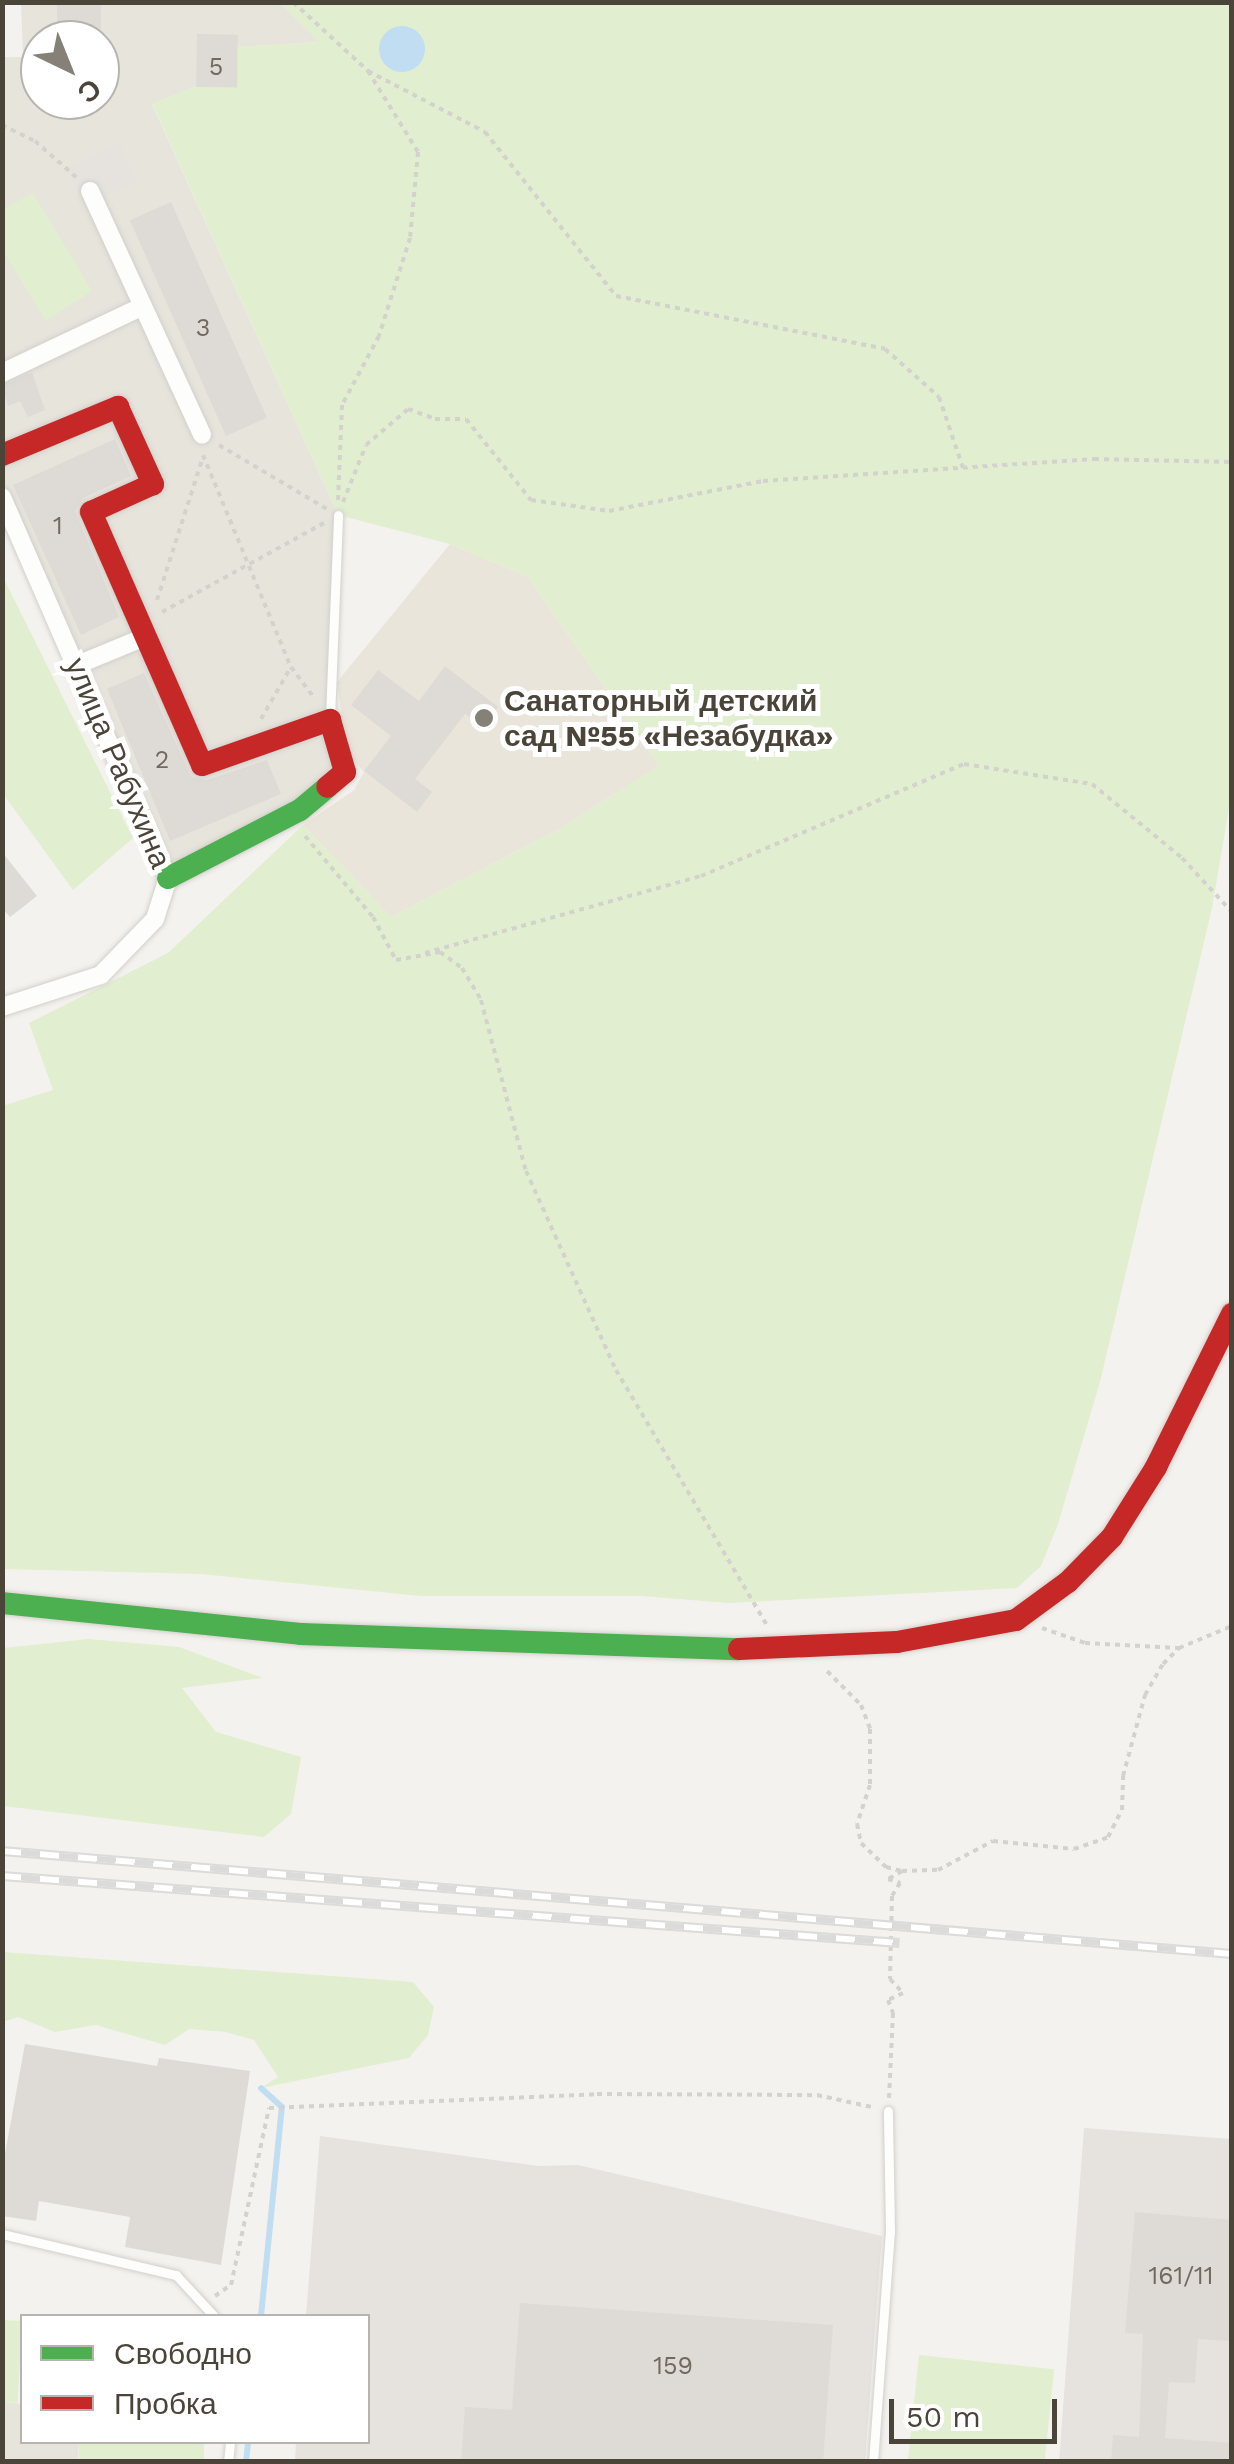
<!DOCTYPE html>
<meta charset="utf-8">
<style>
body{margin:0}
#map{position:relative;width:1234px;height:2464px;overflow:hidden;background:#f4f2ee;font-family:"Work Sans",sans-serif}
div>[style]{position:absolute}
.residential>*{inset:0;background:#e7e4dc}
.industrial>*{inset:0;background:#e6e2de}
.education>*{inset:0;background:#eae5da}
.green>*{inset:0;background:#e1eecf;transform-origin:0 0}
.parking>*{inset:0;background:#e6e3df;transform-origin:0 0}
.water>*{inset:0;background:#c0ddf1}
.round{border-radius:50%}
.stream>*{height:6px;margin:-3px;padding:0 3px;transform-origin:3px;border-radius:3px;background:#c0ddf1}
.building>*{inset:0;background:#dedbd6;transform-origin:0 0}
.path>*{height:4px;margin-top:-2px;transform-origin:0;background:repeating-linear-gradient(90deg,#d3d2cc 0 5px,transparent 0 10px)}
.roads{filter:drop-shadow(0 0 2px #d2d0cb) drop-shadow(0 0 2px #d2d0cb)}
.lane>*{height:9px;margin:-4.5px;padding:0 4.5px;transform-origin:4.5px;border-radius:4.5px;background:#fdfdfc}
.street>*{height:18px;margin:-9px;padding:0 9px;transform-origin:9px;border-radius:9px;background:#fdfdfc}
.fast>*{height:22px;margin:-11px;padding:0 11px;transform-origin:11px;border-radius:11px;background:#4caf50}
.jam>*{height:22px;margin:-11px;padding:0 11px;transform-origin:11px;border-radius:11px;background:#c62828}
.rail>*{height:10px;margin-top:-5px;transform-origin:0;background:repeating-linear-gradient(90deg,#fff 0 19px,#dbdbda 0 38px);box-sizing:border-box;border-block:2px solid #dbdbda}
.dots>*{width:28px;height:28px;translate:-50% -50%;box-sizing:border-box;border:5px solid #fff;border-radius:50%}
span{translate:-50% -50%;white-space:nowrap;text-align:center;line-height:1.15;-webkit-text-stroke:10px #fff;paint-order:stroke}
.number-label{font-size:25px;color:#706a61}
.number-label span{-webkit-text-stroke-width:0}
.poi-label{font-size:30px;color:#4b4439;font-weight:700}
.left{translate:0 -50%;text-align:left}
.street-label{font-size:30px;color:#4b4439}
.frame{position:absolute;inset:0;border:5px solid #4b4439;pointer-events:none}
.legend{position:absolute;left:20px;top:2314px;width:350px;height:130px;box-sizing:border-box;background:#fff;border:2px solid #b7b4b0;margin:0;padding:12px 18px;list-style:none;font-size:30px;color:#4b4439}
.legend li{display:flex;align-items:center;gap:20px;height:50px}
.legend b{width:50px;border:2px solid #b7b4b0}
.north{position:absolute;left:20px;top:20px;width:100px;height:100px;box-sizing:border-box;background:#fff;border:2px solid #b7b4b0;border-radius:50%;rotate:137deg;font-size:28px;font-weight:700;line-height:40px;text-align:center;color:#4b4439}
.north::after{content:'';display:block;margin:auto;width:35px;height:45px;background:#868178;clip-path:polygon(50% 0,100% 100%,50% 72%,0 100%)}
.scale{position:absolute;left:889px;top:2399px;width:168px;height:45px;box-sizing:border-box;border:5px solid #4b4439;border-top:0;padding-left:12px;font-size:30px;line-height:35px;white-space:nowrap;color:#4b4439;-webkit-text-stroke:8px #fff;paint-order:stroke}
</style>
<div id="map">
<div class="residential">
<i style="clip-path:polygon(evenodd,3px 2px,280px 3px,320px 42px,238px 47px,238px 35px,195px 87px,152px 104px,338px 515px,330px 720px,345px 772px,168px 878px,3px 497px,2px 57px,23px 57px,21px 5px,3px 2px,40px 40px,100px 40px,100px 100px,40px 100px,40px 40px)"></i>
<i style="clip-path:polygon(2px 2402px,22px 2404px,22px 2442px,79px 2442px,78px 2461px,3px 2461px)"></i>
</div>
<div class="industrial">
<i style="clip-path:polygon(1084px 2128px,1231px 2139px,1231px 2461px,1059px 2462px)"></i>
<i style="clip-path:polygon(320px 2136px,538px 2166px,578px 2165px,882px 2236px,865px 2461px,295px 2462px,296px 2442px,368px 2442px,368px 2316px,306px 2316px)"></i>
</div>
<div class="education">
<i style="clip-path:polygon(450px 544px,528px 577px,659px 766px,561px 828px,391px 917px,303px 825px,354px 790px,364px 772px,347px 753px,337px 682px)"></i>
</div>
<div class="green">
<i style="clip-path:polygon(280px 3px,1231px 3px,1231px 796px,1212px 908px,1100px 1382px,1058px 1524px,1041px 1566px,1017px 1588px,728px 1603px,641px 1596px,421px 1596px,201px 1574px,3px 1569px,2px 1106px,53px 1090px,29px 1023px,168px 953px,303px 825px,391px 917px,561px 828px,659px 766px,528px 577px,450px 544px,338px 515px,152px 103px,195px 87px,236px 88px,238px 47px,319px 42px)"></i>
<i style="clip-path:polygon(33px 193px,92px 291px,46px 321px,3px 251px,3px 209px)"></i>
<i style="clip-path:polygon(2px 575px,133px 838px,73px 890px,3px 794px)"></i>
<i style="clip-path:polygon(89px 1639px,179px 1647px,263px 1678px,182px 1688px,216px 1732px,301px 1757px,291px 1814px,264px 1837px,3px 1806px,3px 1648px)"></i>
<i style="clip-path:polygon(3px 1952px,413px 1982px,434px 2007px,428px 2035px,409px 2058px,261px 2088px,278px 2077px,254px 2040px,226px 2032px,189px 2029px,165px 2045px,96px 2025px,55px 2032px,18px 2017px,3px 2022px)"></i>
<i style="left:3px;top:2320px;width:19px;height:82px;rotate:3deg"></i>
<i style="left:919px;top:2355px;width:136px;height:106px;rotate:6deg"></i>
<i style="left:79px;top:2442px;width:125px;height:19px"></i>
</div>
<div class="parking">
<i style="left:119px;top:143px;width:42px;height:58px;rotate:65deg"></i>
</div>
<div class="water">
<i class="round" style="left:379px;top:26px;width:46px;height:46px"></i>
</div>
<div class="stream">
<i style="left:261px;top:2316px;width:210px;rotate:-84.3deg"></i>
<i style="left:282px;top:2107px;width:28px;rotate:-138deg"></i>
<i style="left:246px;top:2462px;width:20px;rotate:-84deg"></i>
</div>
<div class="building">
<i style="left:57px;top:2px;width:44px;height:28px"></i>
<i style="left:197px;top:34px;width:41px;height:53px;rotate:1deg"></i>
<i style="left:171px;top:202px;width:236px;height:45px;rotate:66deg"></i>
<i style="clip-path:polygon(32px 372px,45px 410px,28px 417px,20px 401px,8px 406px,2px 385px)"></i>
<i style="clip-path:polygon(115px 439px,131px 476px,83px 498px,75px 511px,119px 617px,81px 635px,13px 485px)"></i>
<i style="clip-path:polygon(445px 666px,498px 707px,482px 727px,465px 714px,415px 779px,432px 792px,417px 812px,364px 771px,391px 736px,351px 705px,378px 670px,419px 701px)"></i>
<i style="clip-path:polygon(144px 673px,191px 777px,207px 780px,267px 760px,281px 794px,170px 841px,107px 689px)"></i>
<i style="clip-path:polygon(2px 852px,37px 896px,10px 917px,2px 908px)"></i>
<i style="clip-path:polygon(25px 2044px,157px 2066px,159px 2058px,250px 2071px,221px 2265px,125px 2247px,130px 2217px,39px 2201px,36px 2221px,2px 2216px,2px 2170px)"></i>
<i style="clip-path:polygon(1135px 2212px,1232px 2220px,1232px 2341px,1198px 2339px,1195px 2383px,1169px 2382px,1165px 2438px,1232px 2443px,1232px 2462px,1111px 2462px,1113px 2435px,1139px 2437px,1143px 2334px,1125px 2333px)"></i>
<i style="clip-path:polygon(520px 2303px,833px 2325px,823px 2462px,461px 2462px,465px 2407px,512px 2410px)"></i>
</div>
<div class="path">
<i style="left:293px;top:2px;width:102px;rotate:42.6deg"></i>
<i style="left:368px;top:71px;width:95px;rotate:58.3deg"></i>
<i style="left:418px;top:152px;width:86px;rotate:95.3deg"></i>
<i style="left:410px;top:238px;width:103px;rotate:107.6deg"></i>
<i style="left:379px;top:336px;width:78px;rotate:118.2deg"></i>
<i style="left:342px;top:405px;width:95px;rotate:92.4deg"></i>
<i style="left:368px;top:71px;width:132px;rotate:27.5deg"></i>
<i style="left:485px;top:132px;width:210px;rotate:51.4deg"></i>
<i style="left:616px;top:296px;width:274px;rotate:11.1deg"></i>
<i style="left:885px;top:349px;width:72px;rotate:41.6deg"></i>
<i style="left:939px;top:397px;width:75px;rotate:71.3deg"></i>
<i style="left:2px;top:125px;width:37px;rotate:26deg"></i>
<i style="left:35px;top:141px;width:55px;rotate:41.3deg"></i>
<i style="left:219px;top:445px;width:126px;rotate:30.7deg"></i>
<i style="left:203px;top:455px;width:230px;rotate:67.5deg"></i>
<i style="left:291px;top:667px;width:40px;rotate:53deg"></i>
<i style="left:343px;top:502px;width:61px;rotate:-68deg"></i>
<i style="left:366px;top:445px;width:55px;rotate:-40.6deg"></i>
<i style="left:408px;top:409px;width:29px;rotate:20deg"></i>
<i style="left:435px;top:419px;width:31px"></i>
<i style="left:466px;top:419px;width:104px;rotate:51.3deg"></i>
<i style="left:531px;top:500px;width:79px;rotate:8deg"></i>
<i style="left:609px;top:511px;width:157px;rotate:-11deg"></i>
<i style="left:763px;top:481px;width:332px;rotate:-3.8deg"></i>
<i style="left:1094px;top:459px;width:138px;rotate:1.2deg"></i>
<i style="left:157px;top:600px;width:150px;rotate:-72.2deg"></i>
<i style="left:162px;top:612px;width:185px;rotate:-28.8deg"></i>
<i style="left:261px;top:719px;width:60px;rotate:-60deg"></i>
<i style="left:305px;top:836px;width:106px;rotate:50deg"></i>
<i style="left:373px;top:917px;width:49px;rotate:61.9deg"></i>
<i style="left:396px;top:960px;width:45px;rotate:-10.3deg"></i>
<i style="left:440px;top:952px;width:27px;rotate:36deg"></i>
<i style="left:462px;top:968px;width:37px;rotate:59deg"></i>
<i style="left:481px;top:1000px;width:177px;rotate:75.3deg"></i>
<i style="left:526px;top:1171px;width:218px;rotate:65.7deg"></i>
<i style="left:616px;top:1370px;width:296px;rotate:59.4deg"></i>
<i style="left:425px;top:953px;width:287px;rotate:-15.6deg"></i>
<i style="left:701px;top:876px;width:286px;rotate:-23.1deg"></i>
<i style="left:964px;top:764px;width:130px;rotate:8.9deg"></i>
<i style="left:1092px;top:784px;width:117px;rotate:39.4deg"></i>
<i style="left:1182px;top:858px;width:74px;rotate:47.2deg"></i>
<i style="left:1042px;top:1628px;width:46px;rotate:19.2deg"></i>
<i style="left:1085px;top:1643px;width:94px;rotate:3deg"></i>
<i style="left:827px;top:1671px;width:48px;rotate:45deg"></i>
<i style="left:861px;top:1705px;width:26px;rotate:69deg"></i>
<i style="left:870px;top:1729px;width:56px;rotate:90deg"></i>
<i style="left:870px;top:1785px;width:41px;rotate:108.4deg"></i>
<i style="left:857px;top:1824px;width:19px;rotate:78deg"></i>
<i style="left:861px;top:1843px;width:35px;rotate:44deg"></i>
<i style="left:886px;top:1867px;width:16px;rotate:14deg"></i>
<i style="left:902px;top:1871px;width:16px;rotate:150deg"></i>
<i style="left:888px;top:1879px;width:13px;rotate:18deg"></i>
<i style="left:900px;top:1883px;width:15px;rotate:122deg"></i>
<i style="left:892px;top:1896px;width:83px;rotate:91.4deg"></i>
<i style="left:890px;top:1979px;width:19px;rotate:47deg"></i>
<i style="left:903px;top:1993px;width:17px;rotate:155deg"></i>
<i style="left:888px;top:2000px;width:14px;rotate:69deg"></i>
<i style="left:893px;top:2013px;width:85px;rotate:92.7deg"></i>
<i style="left:902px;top:1871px;width:36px;rotate:-2deg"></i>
<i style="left:938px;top:1870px;width:62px;rotate:-27.8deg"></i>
<i style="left:993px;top:1841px;width:81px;rotate:5.6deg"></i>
<i style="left:1074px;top:1849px;width:36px;rotate:-19deg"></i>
<i style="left:1108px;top:1837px;width:30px;rotate:-63deg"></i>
<i style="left:1122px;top:1810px;width:34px;rotate:-88deg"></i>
<i style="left:1123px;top:1776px;width:84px;rotate:-74.8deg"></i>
<i style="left:1145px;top:1695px;width:36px;rotate:-60deg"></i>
<i style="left:1163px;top:1664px;width:23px;rotate:-45deg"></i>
<i style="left:1179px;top:1648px;width:57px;rotate:-22.5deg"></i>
<i style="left:215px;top:2296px;width:19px;rotate:-35deg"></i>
<i style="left:231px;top:2285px;width:181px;rotate:-77.9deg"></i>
<i style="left:269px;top:2108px;width:328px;rotate:-2.4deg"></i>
<i style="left:597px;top:2094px;width:220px;rotate:0.3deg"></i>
<i style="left:817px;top:2095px;width:56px;rotate:12.3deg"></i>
</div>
<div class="roads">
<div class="lane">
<i style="left:330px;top:717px;width:202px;rotate:-87.7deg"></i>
<i style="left:2px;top:2234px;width:179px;rotate:13.3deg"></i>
<i style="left:176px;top:2275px;width:56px;rotate:47.2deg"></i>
<i style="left:228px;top:2462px;width:20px;rotate:-84deg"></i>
<i style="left:873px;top:2462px;width:232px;rotate:-85.8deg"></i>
<i style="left:890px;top:2231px;width:120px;rotate:-91deg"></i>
</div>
<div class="street">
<i style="left:90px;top:191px;width:268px;rotate:65.3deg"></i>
<i style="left:2px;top:373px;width:156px;rotate:-25.4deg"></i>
<i style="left:2px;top:497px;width:416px;rotate:66.5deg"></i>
<i style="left:168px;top:878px;width:43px;rotate:107.6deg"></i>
<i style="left:155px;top:919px;width:78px;rotate:134deg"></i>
<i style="left:101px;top:975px;width:104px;rotate:162.1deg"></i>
<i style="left:77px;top:665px;width:74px;rotate:-22.4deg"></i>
</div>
<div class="fast">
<i style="left:168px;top:878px;width:148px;rotate:-27.3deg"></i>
<i style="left:300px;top:810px;width:35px;rotate:-40deg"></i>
<i style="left:2px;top:1603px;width:301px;rotate:5.9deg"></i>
<i style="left:301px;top:1634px;width:438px;rotate:2deg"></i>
</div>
<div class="jam">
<i style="left:2px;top:455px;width:126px;rotate:-22.5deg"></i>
<i style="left:118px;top:407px;width:85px;rotate:65.6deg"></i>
<i style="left:153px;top:484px;width:68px;rotate:155.7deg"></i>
<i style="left:91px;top:512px;width:276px;rotate:66.3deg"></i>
<i style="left:202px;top:765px;width:136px;rotate:-19.4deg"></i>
<i style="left:330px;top:720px;width:54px;rotate:73.9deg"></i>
<i style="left:345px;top:772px;width:23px;rotate:140deg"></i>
<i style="left:739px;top:1649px;width:158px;rotate:-2.5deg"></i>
<i style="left:897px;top:1642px;width:121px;rotate:-10.5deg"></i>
<i style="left:1016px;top:1620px;width:64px;rotate:-36.2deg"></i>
<i style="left:1068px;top:1582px;width:63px;rotate:-45.6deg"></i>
<i style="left:1112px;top:1537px;width:83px;rotate:-57.8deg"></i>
<i style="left:1156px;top:1467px;width:171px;rotate:-63.6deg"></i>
</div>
</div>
<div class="rail">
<i style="left:2px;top:1851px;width:1234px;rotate:4.79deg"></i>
<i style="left:2px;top:1876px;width:900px;rotate:4.27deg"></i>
</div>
<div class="dots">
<i style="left:484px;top:718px;background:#868178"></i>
</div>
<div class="number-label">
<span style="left:216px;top:67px">5</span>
<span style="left:203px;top:328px">3</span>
<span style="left:58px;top:526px">1</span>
<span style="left:162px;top:760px">2</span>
<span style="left:1181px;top:2276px">161/11</span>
<span style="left:673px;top:2366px">159</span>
</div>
<div class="poi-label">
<span class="left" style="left:504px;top:718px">Санаторный детский<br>сад №55 «Незабудка»</span>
</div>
<div class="street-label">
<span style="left:118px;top:763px;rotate:67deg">улица Рабухина</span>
</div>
<div class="frame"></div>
<ul class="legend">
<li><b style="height:12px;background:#4caf50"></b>Свободно</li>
<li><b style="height:12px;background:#c62828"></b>Пробка</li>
</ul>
<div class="north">С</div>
<div class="scale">50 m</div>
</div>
